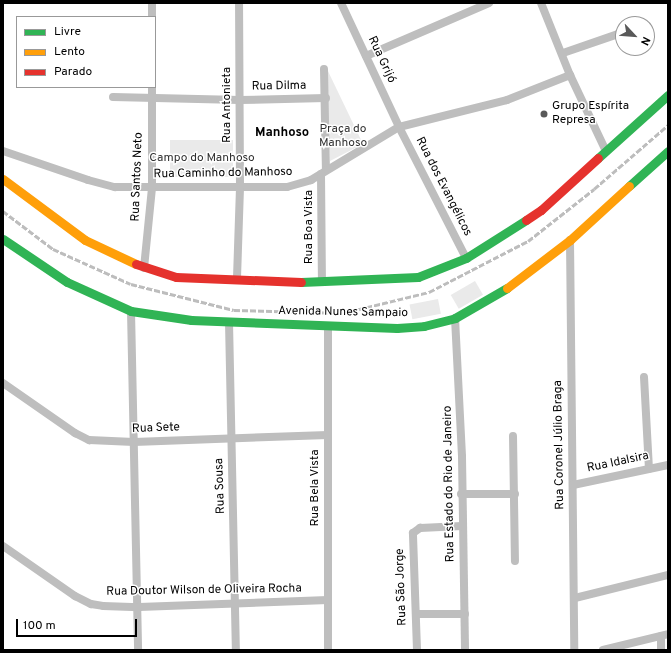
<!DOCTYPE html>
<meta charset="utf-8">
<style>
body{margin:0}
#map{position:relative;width:671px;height:653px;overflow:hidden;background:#fff;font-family:Overpass,sans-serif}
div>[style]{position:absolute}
.green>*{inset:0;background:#eaeaea;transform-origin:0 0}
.street>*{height:8px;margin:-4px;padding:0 4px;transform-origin:4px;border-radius:4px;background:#bebebe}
.fast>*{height:9px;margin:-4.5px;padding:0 4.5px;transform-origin:4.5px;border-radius:4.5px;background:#30b455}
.slow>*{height:9px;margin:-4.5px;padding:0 4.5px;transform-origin:4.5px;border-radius:4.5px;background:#ff9f0a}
.jam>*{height:9px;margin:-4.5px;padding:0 4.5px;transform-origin:4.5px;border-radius:4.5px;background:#e5322d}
.rail>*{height:2.5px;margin-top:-1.25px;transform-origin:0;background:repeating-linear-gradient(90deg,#bdbdbd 0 6px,transparent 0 8px)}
.dots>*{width:11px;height:11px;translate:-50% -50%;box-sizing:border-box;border:2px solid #fff;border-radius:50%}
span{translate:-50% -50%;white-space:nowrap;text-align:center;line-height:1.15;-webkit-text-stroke:3px #fff;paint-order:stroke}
.street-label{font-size:12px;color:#000}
.poi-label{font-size:12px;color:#000}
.left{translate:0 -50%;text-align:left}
.park-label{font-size:12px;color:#303030}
.neighbourhood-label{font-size:13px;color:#000;font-weight:700}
.frame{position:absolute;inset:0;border:4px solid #000;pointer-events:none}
.legend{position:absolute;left:16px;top:16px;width:140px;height:72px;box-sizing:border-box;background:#fff;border:1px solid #999;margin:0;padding:5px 7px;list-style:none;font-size:12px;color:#000}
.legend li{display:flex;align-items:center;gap:8px;height:20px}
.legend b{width:20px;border:1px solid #999}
.north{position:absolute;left:615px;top:16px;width:40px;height:40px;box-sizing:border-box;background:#fff;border:1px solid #999;border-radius:50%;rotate:116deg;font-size:11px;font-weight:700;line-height:16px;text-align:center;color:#000}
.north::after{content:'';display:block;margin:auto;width:14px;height:18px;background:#595959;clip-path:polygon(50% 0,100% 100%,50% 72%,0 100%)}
.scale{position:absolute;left:16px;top:619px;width:121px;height:18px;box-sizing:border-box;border:2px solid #000;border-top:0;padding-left:5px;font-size:12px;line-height:14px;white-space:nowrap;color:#000;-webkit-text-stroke:3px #fff;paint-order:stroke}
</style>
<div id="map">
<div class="green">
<i style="clip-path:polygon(326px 67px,363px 144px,330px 161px)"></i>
<i style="left:170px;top:140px;width:63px;height:37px"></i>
<i style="left:475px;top:281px;width:16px;height:28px;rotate:60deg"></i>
<i style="left:438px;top:299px;width:15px;height:29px;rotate:79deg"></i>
</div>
<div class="street">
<i style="left:152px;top:3px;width:14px;rotate:90deg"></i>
<i style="left:341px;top:3px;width:137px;rotate:64.9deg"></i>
<i style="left:399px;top:127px;width:147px;rotate:62.9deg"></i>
<i style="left:541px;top:3px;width:78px;rotate:68.1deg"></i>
<i style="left:570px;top:75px;width:84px;rotate:64.7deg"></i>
<i style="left:563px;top:53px;width:61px;rotate:-19deg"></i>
<i style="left:366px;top:56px;width:134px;rotate:-23.3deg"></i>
<i style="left:324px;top:69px;width:100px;rotate:88.9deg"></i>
<i style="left:113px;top:97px;width:127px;rotate:1.4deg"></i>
<i style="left:240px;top:100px;width:86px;rotate:-1.3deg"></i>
<i style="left:3px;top:151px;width:90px;rotate:18.8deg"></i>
<i style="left:88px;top:180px;width:28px;rotate:15deg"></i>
<i style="left:115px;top:187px;width:172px"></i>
<i style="left:287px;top:187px;width:25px;rotate:-16deg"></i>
<i style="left:311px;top:180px;width:103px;rotate:-31.1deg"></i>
<i style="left:399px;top:127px;width:111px;rotate:-14deg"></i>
<i style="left:507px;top:100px;width:68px;rotate:-21.6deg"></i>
<i style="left:321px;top:174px;width:107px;rotate:89.5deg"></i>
<i style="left:570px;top:240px;width:410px;rotate:89.4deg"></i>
<i style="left:144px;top:268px;width:80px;rotate:-84.3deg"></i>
<i style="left:152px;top:188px;width:101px;rotate:-90deg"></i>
<i style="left:237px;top:278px;width:92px;rotate:-88.1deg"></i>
<i style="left:240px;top:186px;width:183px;rotate:-90.3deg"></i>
<i style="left:131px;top:311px;width:339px;rotate:88.8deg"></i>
<i style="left:455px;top:318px;width:139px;rotate:87.1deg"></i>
<i style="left:462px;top:457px;width:193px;rotate:89.1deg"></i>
<i style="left:229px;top:322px;width:328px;rotate:88.8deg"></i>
<i style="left:644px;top:377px;width:92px;rotate:86.9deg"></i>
<i style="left:3px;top:383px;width:88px;rotate:34.8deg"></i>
<i style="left:75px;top:433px;width:16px;rotate:27deg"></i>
<i style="left:89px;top:440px;width:45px;rotate:2.5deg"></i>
<i style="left:134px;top:442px;width:194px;rotate:-2.1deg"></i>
<i style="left:513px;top:436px;width:125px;rotate:89.1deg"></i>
<i style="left:573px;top:485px;width:97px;rotate:-11.9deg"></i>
<i style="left:461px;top:494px;width:54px"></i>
<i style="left:3px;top:546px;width:88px;rotate:34.8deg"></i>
<i style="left:75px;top:596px;width:18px;rotate:27deg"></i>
<i style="left:91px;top:604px;width:12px;rotate:9deg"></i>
<i style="left:103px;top:606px;width:36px;rotate:2deg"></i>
<i style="left:139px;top:607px;width:189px;rotate:-2.1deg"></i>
<i style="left:575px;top:598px;width:96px;rotate:-13.9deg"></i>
<i style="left:416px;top:614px;width:49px"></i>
<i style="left:661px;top:636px;width:14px;rotate:90deg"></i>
<i style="left:328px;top:650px;width:324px;rotate:-90deg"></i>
<i style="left:417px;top:650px;width:117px;rotate:-92deg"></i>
<i style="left:413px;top:533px;width:9px;rotate:-36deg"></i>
<i style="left:420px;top:528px;width:42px;rotate:-2.7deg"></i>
<i style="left:603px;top:650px;width:67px;rotate:-13.8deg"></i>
</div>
<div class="fast">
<i style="left:598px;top:158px;width:94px;rotate:-42deg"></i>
<i style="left:629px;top:186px;width:52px;rotate:-41.9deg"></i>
<i style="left:3px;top:239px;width:77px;rotate:33.9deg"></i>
<i style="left:67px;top:282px;width:70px;rotate:24.4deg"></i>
<i style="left:131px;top:311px;width:61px;rotate:8.5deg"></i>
<i style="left:191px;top:320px;width:206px;rotate:2.2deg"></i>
<i style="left:397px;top:328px;width:27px;rotate:-4deg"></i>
<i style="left:424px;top:326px;width:32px;rotate:-14deg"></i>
<i style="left:455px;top:318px;width:60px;rotate:-30deg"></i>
<i style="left:301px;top:282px;width:117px;rotate:-2.4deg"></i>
<i style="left:418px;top:277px;width:52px;rotate:-21.6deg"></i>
<i style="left:466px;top:258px;width:71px;rotate:-32.3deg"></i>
</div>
<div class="slow">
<i style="left:3px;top:179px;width:102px;rotate:36.6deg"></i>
<i style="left:85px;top:240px;width:56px;rotate:25.2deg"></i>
<i style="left:507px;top:288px;width:79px;rotate:-37.3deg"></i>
<i style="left:570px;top:240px;width:80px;rotate:-42.5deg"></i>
</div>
<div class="jam">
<i style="left:526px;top:220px;width:18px;rotate:-34deg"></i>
<i style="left:541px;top:210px;width:77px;rotate:-42.4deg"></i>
<i style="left:136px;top:264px;width:42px;rotate:18deg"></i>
<i style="left:176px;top:277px;width:125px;rotate:2.3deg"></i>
</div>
<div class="rail">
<i style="left:3px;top:211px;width:63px;rotate:37.2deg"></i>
<i style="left:53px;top:249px;width:85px;rotate:24.2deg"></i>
<i style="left:131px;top:284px;width:106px;rotate:14.2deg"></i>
<i style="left:234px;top:310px;width:109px;rotate:1.6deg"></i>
<i style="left:343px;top:313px;width:89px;rotate:-13.7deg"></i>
<i style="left:429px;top:292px;width:111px;rotate:-27.3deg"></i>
<i style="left:528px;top:241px;width:84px;rotate:-38.2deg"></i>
<i style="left:594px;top:189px;width:98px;rotate:-40.9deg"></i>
</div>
<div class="dots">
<i style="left:544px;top:114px;background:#595959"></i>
</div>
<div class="street-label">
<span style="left:381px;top:60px;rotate:65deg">Rua Grijó</span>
<span style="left:279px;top:87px;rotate:-1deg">Rua Dilma</span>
<span style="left:228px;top:105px;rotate:-90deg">Rua Antonieta</span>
<span style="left:223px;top:174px;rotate:-1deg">Rua Caminho do Manhoso</span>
<span style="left:138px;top:177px;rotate:-88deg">Rua Santos Neto</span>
<span style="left:443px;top:187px;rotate:63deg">Rua dos Evangélicos</span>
<span style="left:310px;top:227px;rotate:-90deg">Rua Boa Vista</span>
<span style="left:343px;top:313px;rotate:1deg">Avenida Nunes Sampaio</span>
<span style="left:156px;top:429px;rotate:-2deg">Rua Sete</span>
<span style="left:560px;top:445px;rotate:-91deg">Rua Coronel Júlio Braga</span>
<span style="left:618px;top:463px;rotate:-12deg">Rua Idalsira</span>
<span style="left:450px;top:484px;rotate:-91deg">Rua Estado do Rio de Janeiro</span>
<span style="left:221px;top:486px;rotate:-92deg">Rua Sousa</span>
<span style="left:316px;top:488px;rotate:-90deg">Rua Bela Vista</span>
<span style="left:402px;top:587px;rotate:-92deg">Rua São Jorge</span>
<span style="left:204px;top:591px;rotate:-1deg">Rua Doutor Wilson de Oliveira Rocha</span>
</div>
<div class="poi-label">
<span class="left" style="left:552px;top:114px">Grupo Espírita<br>Represa</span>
</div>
<div class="park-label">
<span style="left:343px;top:137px">Praça do<br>Manhoso</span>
<span style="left:202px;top:159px">Campo do Manhoso</span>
</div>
<div class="neighbourhood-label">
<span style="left:282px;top:133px">Manhoso</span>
</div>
<div class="frame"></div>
<ul class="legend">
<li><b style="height:5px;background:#30b455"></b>Livre</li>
<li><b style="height:5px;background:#ff9f0a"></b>Lento</li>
<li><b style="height:5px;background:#e5322d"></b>Parado</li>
</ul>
<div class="north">N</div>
<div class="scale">100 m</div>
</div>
